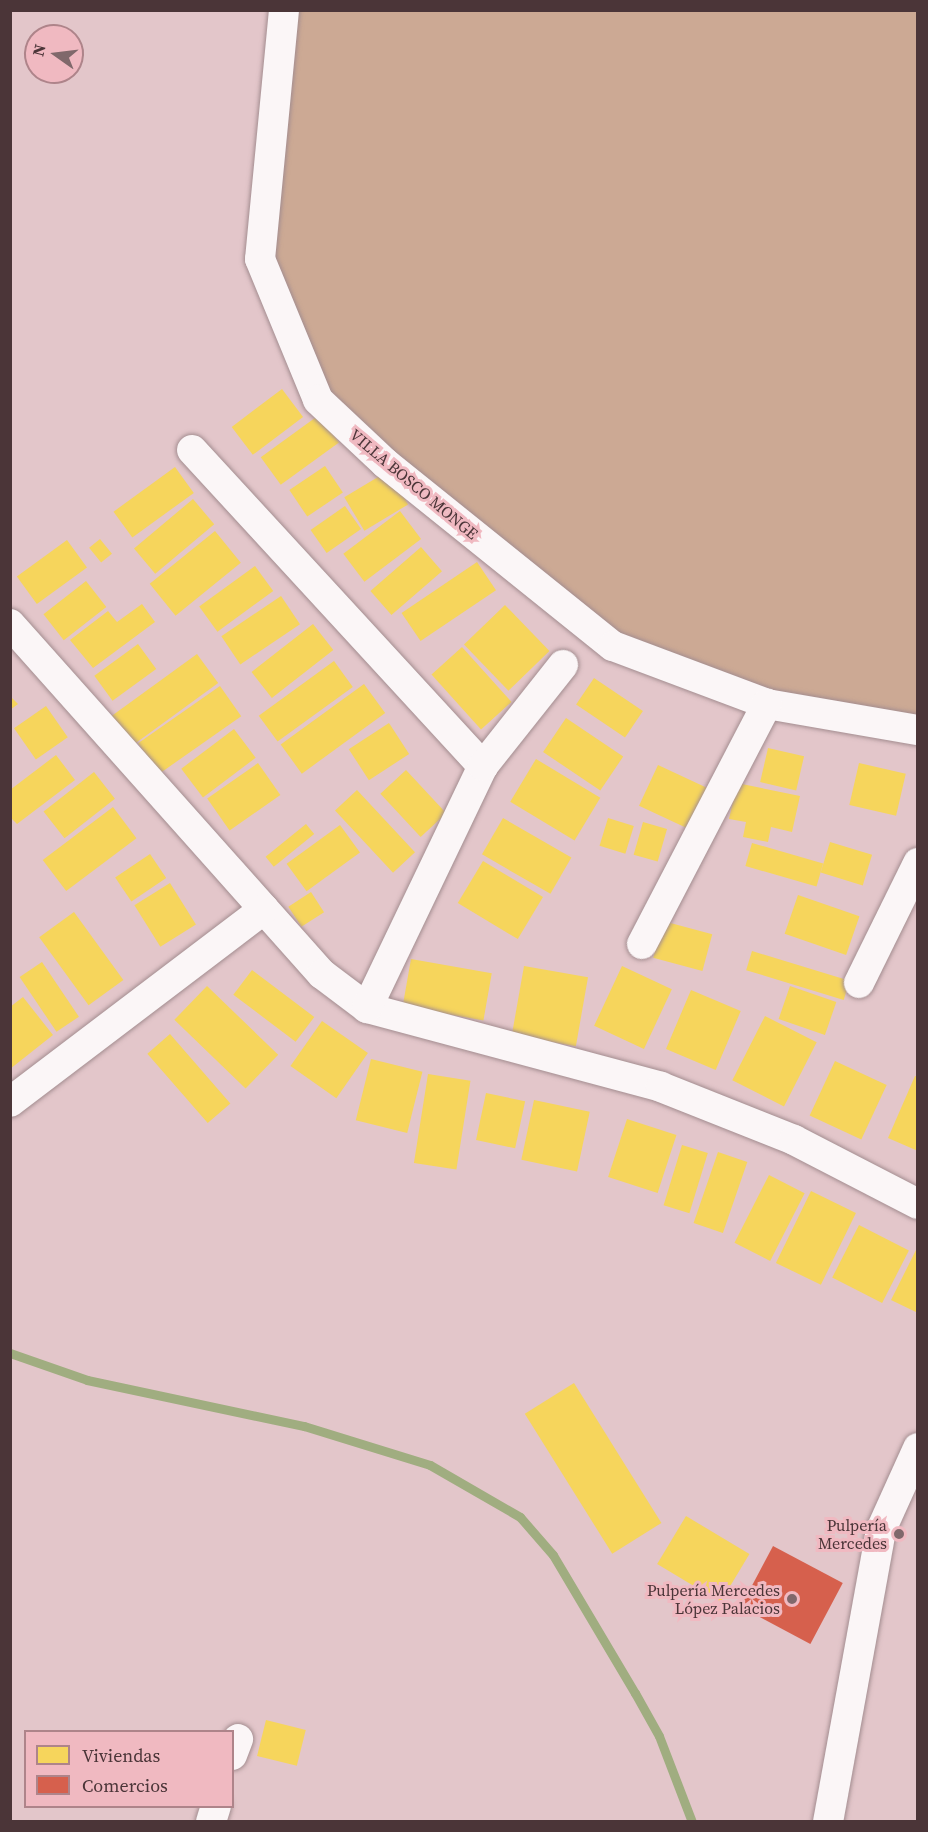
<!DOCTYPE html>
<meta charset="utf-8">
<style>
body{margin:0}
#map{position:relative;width:928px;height:1832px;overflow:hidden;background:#e3c6ca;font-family:"Source Serif 4",serif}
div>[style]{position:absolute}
.green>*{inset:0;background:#cca994}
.homes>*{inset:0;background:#f6d55c;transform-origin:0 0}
.shops>*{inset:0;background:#d6604d;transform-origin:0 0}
.stream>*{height:9px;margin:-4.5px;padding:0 4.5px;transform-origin:4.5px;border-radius:4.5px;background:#a0ad80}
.roads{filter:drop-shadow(0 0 2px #a38d90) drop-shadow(0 0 2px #a38d90)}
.street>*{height:30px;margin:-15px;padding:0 15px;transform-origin:15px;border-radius:15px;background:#fbf6f7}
.dots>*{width:16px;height:16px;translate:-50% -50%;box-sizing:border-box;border:3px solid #f0b9c1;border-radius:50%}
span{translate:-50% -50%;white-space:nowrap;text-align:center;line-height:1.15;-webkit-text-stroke:6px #f0b9c1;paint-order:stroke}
.street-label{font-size:16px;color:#4b3538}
.poi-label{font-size:16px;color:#4b3538}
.right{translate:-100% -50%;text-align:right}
.frame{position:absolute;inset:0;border:12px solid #4b3538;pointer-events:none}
.legend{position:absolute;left:24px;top:1730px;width:210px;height:78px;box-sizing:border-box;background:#f0b9c1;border:2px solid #ae848a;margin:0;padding:8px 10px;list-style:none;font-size:18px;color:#4b3538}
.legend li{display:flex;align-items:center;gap:12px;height:30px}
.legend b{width:30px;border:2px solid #ae848a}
.north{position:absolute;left:24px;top:24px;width:60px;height:60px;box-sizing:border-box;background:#f0b9c1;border:2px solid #ae848a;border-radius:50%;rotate:284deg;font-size:16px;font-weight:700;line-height:24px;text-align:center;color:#4b3538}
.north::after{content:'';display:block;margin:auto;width:21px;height:27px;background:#80686b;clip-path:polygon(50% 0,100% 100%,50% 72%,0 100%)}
</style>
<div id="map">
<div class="green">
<i style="clip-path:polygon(290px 11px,917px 11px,917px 722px,768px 698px,590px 625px,319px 396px,264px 256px)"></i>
</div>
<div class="homes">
<i style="left:282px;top:389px;width:35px;height:63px;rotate:53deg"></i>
<i style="left:319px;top:415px;width:34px;height:72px;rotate:54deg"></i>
<i style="left:325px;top:466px;width:32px;height:43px;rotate:56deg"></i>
<i style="left:175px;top:467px;width:32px;height:76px;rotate:54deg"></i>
<i style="left:388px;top:471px;width:39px;height:51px;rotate:59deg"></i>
<i style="left:193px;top:499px;width:33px;height:77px;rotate:50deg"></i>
<i style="left:345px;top:506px;width:28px;height:42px;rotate:55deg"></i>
<i style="left:400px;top:511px;width:35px;height:71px;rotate:53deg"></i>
<i style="left:215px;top:531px;width:41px;height:84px;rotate:51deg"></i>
<i style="left:100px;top:539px;width:19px;height:14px;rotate:51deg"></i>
<i style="left:67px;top:540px;width:34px;height:62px;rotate:54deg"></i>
<i style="left:421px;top:547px;width:32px;height:67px;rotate:49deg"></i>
<i style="left:477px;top:562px;width:34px;height:91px;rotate:56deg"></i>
<i style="left:255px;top:566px;width:31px;height:69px;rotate:54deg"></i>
<i style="left:86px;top:581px;width:33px;height:54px;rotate:52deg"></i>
<i style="left:281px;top:596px;width:34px;height:72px;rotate:56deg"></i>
<i style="clip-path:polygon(142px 604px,155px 622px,93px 668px,70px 640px,108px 611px,117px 622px)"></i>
<i style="left:505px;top:605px;width:64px;height:57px;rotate:46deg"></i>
<i style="left:313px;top:624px;width:33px;height:78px;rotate:52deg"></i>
<i style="left:138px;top:644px;width:31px;height:54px;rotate:54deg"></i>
<i style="left:462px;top:647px;width:74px;height:41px;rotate:48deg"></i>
<i style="left:197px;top:654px;width:36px;height:109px;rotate:54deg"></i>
<i style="left:334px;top:661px;width:32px;height:93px;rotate:54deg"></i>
<i style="left:594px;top:678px;width:59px;height:32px;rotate:34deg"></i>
<i style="left:364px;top:684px;width:36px;height:103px;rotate:54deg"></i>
<i style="left:220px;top:686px;width:37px;height:100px;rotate:55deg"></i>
<i style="clip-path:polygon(10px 696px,18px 704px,10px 710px)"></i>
<i style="left:46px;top:706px;width:38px;height:39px;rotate:55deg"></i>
<i style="left:566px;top:718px;width:69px;height:41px;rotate:34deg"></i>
<i style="left:389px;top:723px;width:37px;height:48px;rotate:57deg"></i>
<i style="left:234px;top:729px;width:36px;height:66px;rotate:53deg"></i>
<i style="left:768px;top:748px;width:37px;height:35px;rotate:13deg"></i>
<i style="clip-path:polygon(56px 755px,75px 780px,17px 824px,10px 817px,10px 790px)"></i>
<i style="left:536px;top:759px;width:75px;height:50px;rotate:31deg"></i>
<i style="left:258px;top:763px;width:39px;height:62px;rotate:55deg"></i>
<i style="left:859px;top:763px;width:48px;height:43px;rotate:13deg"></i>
<i style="left:658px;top:765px;width:55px;height:45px;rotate:25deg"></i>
<i style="left:406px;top:770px;width:59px;height:35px;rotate:47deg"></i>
<i style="left:94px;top:772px;width:34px;height:64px;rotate:52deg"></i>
<i style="clip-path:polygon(737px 783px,800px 796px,792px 832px,771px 827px,768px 842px,743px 837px,746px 822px,729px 819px)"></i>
<i style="left:357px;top:790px;width:85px;height:30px;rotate:47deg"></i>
<i style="left:113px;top:807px;width:39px;height:88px;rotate:53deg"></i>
<i style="left:503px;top:818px;width:79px;height:42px;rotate:30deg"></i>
<i style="left:608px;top:818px;width:27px;height:29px;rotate:17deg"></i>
<i style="left:643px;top:822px;width:25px;height:34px;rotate:16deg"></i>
<i style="left:306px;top:824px;width:13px;height:52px;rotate:51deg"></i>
<i style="left:340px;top:825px;width:34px;height:66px;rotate:54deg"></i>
<i style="left:830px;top:842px;width:44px;height:32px;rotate:17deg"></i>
<i style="left:752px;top:843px;width:74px;height:24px;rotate:16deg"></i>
<i style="left:150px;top:854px;width:29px;height:42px;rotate:56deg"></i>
<i style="left:483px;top:861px;width:70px;height:49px;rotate:31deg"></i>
<i style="left:170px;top:883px;width:49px;height:42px;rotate:58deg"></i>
<i style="left:311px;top:892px;width:24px;height:27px;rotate:57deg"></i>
<i style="left:798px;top:895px;width:65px;height:41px;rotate:19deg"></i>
<i style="left:74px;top:912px;width:84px;height:43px;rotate:54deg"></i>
<i style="left:663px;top:921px;width:51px;height:38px;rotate:15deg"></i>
<i style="left:752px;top:951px;width:102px;height:20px;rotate:17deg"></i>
<i style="left:411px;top:959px;width:82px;height:48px;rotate:10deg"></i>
<i style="left:42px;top:962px;width:66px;height:27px;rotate:56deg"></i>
<i style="left:524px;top:966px;width:65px;height:70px;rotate:10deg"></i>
<i style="left:622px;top:966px;width:55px;height:66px;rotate:25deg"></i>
<i style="left:252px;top:970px;width:78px;height:31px;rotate:37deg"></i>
<i style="left:207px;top:986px;width:99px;height:47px;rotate:44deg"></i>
<i style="left:790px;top:986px;width:49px;height:35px;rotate:19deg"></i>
<i style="left:691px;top:990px;width:54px;height:64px;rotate:23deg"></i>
<i style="clip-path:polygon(23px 997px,53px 1035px,10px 1069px,10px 1007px)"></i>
<i style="left:765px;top:1016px;width:58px;height:72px;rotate:27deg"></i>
<i style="left:322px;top:1021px;width:56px;height:55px;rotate:35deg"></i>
<i style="left:170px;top:1034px;width:92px;height:30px;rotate:49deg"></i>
<i style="left:371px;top:1059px;width:53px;height:63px;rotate:14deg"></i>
<i style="left:835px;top:1061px;width:57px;height:60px;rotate:25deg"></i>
<i style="left:428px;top:1074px;width:43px;height:90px;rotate:9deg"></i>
<i style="clip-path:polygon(915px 1076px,918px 1077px,918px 1151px,888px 1138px)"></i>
<i style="left:486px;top:1093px;width:40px;height:48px;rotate:12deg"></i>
<i style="left:534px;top:1100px;width:57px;height:61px;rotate:12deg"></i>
<i style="left:627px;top:1119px;width:52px;height:61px;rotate:18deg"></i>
<i style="left:682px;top:1145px;width:27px;height:63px;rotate:17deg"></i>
<i style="left:718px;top:1152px;width:31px;height:75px;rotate:19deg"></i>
<i style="left:769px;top:1175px;width:40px;height:76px;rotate:27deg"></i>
<i style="left:811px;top:1191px;width:50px;height:80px;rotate:26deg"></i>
<i style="left:859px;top:1225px;width:56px;height:59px;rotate:27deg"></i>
<i style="clip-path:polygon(918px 1246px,918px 1313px,891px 1300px)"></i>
<i style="left:574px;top:1383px;width:165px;height:58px;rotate:58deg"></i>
<i style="left:686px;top:1516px;width:74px;height:56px;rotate:31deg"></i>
<i style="left:266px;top:1720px;width:41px;height:37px;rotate:14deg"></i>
</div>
<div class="shops">
<i style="left:773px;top:1546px;width:79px;height:69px;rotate:28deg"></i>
</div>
<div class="stream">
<i style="left:10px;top:1353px;width:82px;rotate:19.3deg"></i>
<i style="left:87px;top:1380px;width:222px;rotate:12deg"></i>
<i style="left:304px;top:1426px;width:132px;rotate:17.2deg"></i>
<i style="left:430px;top:1465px;width:104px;rotate:30deg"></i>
<i style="left:520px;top:1517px;width:50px;rotate:49deg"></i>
<i style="left:553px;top:1555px;width:161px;rotate:59.3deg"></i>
<i style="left:635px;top:1693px;width:49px;rotate:60.8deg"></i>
<i style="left:659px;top:1736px;width:92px;rotate:69deg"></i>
</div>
<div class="roads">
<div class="street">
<i style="left:284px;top:10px;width:250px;rotate:95.5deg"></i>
<i style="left:260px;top:259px;width:152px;rotate:67.6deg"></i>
<i style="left:318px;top:400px;width:92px;rotate:43.2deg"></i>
<i style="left:385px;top:463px;width:292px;rotate:38.8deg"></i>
<i style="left:613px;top:646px;width:165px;rotate:20.6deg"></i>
<i style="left:767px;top:704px;width:153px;rotate:9.8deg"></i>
<i style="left:192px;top:450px;width:430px;rotate:47.4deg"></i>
<i style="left:10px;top:624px;width:469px;rotate:48.3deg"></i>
<i style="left:322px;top:974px;width:56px;rotate:37.1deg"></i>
<i style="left:367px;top:1008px;width:304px;rotate:15deg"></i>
<i style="left:661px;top:1087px;width:143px;rotate:21.7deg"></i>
<i style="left:794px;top:1140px;width:140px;rotate:27.3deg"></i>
<i style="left:642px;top:944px;width:271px;rotate:-62.5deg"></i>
<i style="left:859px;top:983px;width:134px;rotate:-63.8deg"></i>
<i style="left:367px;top:1008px;width:268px;rotate:-64.4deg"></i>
<i style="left:483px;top:766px;width:129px;rotate:-51.6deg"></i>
<i style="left:10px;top:1102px;width:319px;rotate:-37.2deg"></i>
<i style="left:232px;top:1755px;width:17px;rotate:-69deg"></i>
<i style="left:211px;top:1822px;width:17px;rotate:-73deg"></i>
<i style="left:828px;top:1822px;width:297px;rotate:-79.7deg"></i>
<i style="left:881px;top:1530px;width:90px;rotate:-65.7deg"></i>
</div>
</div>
<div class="dots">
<i style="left:899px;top:1534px;background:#80686b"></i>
<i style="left:792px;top:1599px;background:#80686b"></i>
</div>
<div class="street-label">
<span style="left:414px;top:484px;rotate:40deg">VILLA BOSCO MONGE</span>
</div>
<div class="poi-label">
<span class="right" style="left:887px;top:1534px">Pulpería<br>Mercedes</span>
<span class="right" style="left:780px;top:1599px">Pulpería Mercedes<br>López Palacios</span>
</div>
<div class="frame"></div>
<ul class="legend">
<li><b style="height:16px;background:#f6d55c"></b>Viviendas</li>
<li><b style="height:16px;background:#d6604d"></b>Comercios</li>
</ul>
<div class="north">N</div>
</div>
